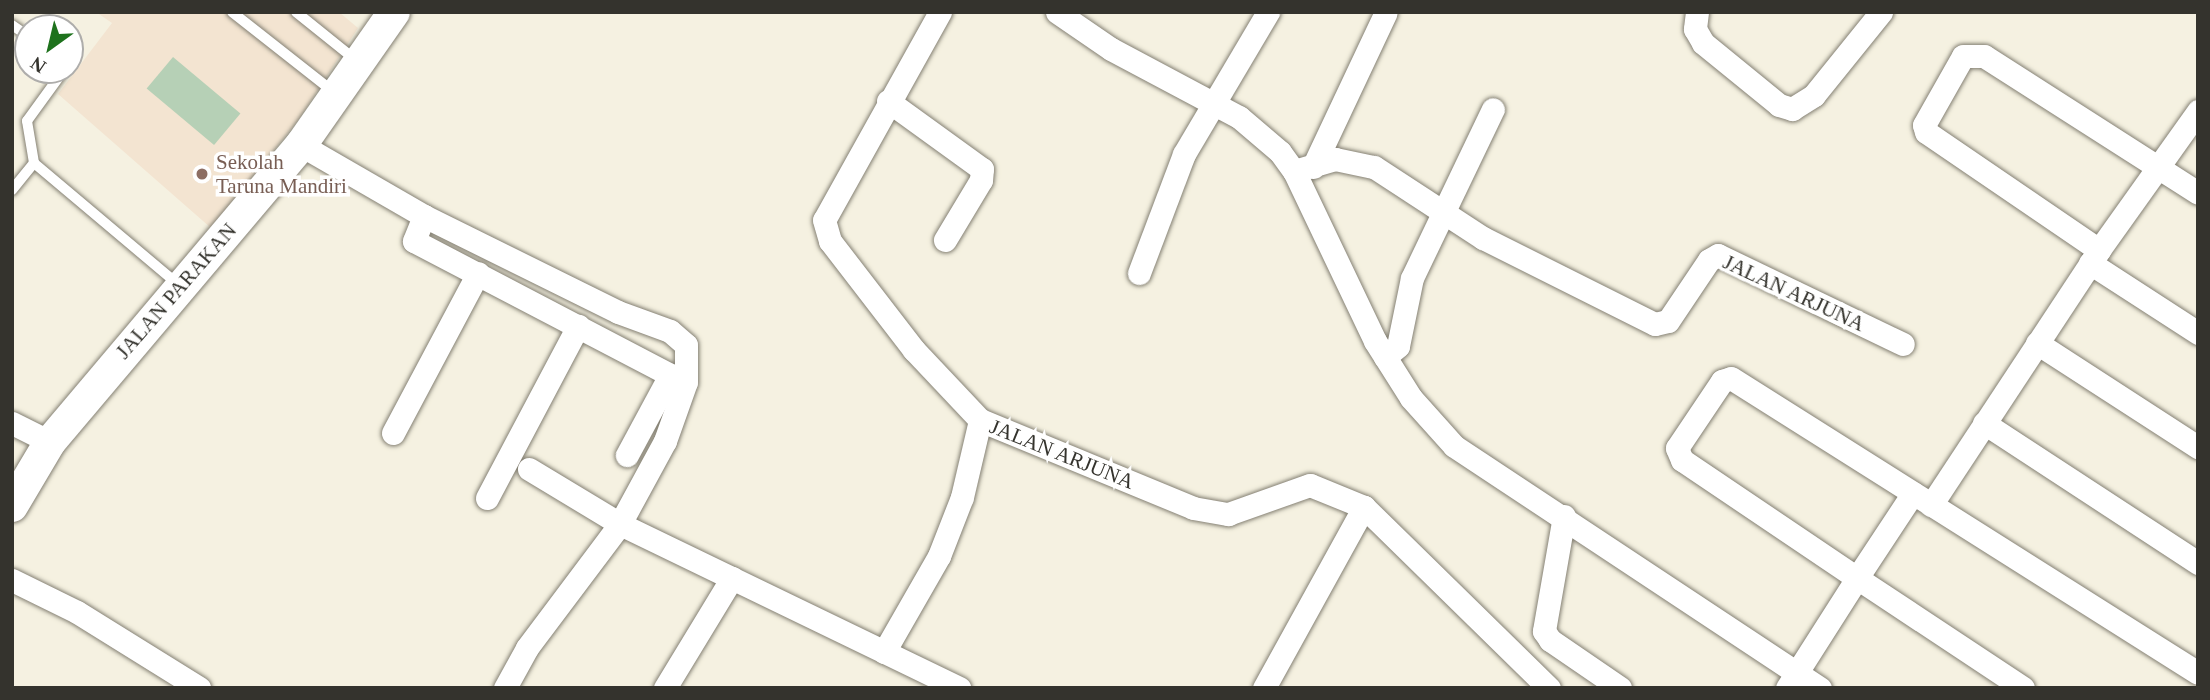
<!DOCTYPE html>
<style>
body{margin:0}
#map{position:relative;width:2210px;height:700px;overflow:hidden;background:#f5f1e1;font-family:Georgia,serif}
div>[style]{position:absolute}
.education>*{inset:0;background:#f3e4d1}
.green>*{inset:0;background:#b6d0b6;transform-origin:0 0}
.roads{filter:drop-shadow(0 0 2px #848073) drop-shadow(0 0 2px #848073)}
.lane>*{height:10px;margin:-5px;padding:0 5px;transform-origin:5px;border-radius:5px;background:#fff}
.street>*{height:23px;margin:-11.5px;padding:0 11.5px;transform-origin:11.5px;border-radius:11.5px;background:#fff}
.secondary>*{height:32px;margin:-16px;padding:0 16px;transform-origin:16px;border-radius:16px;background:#fff}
.dots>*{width:19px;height:19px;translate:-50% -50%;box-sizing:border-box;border:4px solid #fff;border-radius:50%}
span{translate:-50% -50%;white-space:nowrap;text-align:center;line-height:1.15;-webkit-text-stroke:7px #fff;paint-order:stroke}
.education-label{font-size:21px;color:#785e54}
.left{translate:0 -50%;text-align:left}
.street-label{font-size:21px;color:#34332d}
.frame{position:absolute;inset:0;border:14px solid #34332d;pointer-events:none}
.north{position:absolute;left:14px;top:14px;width:70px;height:70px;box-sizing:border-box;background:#fff;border:2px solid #aeadab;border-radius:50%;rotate:214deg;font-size:19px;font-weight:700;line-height:28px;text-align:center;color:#34332d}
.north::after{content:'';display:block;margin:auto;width:24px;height:32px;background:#1e721d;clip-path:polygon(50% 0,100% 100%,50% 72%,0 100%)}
</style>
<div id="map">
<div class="education">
<i style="clip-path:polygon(96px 12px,339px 12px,358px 28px,299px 119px,211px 228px,58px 94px,112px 23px)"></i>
</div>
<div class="green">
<i style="left:173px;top:57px;width:88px;height:41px;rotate:40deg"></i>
</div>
<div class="roads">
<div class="lane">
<i style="left:232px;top:12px;width:131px;rotate:38.2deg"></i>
<i style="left:296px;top:12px;width:78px;rotate:38.8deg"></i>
<i style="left:12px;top:25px;width:19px;rotate:35deg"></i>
<i style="left:64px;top:70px;width:63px;rotate:126deg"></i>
<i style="left:27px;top:121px;width:43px;rotate:80.5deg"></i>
<i style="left:34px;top:163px;width:189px;rotate:40.1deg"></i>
<i style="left:12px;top:190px;width:35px;rotate:-51deg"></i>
</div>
<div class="street">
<i style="left:940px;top:12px;width:238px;rotate:119.1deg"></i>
<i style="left:824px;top:220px;width:22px;rotate:74deg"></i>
<i style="left:830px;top:241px;width:138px;rotate:52.4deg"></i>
<i style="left:914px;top:350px;width:96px;rotate:46.7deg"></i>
<i style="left:980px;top:420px;width:230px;rotate:22.4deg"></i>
<i style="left:1193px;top:508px;width:36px;rotate:10deg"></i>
<i style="left:1228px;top:514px;width:87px;rotate:-19.5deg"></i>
<i style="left:1310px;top:485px;width:58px;rotate:22.2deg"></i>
<i style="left:1364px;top:507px;width:259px;rotate:44.4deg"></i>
<i style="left:1057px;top:12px;width:65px;rotate:34.4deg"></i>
<i style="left:1111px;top:49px;width:145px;rotate:28deg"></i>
<i style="left:1239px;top:117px;width:54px;rotate:40.5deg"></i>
<i style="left:1280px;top:152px;width:24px;rotate:54deg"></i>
<i style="left:1294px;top:171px;width:188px;rotate:64.5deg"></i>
<i style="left:1375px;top:341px;width:67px;rotate:57.7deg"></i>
<i style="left:1411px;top:398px;width:64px;rotate:48.1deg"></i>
<i style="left:1454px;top:446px;width:439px;rotate:33.5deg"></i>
<i style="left:1697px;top:12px;width:17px;rotate:97deg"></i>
<i style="left:1695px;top:29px;width:16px;rotate:60deg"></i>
<i style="left:1703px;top:43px;width:98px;rotate:39.2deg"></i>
<i style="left:1779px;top:105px;width:14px;rotate:17deg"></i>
<i style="left:1792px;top:109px;width:26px;rotate:-32deg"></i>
<i style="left:1814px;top:95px;width:107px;rotate:-51.1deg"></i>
<i style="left:888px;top:101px;width:116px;rotate:35.9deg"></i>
<i style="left:982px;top:169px;width:11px;rotate:95deg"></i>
<i style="left:981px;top:180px;width:70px;rotate:121deg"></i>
<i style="left:301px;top:145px;width:142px;rotate:30deg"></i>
<i style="left:424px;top:216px;width:216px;rotate:26.3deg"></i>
<i style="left:618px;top:312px;width:55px;rotate:20.1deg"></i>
<i style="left:670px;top:331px;width:21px;rotate:41deg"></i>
<i style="left:686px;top:345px;width:37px;rotate:90deg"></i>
<i style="left:686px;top:382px;width:63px;rotate:109.6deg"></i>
<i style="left:665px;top:441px;width:94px;rotate:118.5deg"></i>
<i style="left:620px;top:524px;width:155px;rotate:126.9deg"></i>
<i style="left:527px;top:648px;width:46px;rotate:118.8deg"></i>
<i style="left:1313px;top:167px;width:171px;rotate:-64.8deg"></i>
<i style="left:1294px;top:171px;width:43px;rotate:-16.3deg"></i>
<i style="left:1335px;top:159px;width:40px;rotate:12deg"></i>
<i style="left:1374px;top:167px;width:130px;rotate:33.1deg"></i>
<i style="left:1483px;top:238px;width:192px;rotate:26.6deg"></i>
<i style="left:1655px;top:324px;width:13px;rotate:-13deg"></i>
<i style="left:1668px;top:321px;width:73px;rotate:-56.1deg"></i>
<i style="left:1709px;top:260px;width:10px;rotate:-29deg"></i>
<i style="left:1718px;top:255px;width:205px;rotate:25.7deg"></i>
<i style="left:424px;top:216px;width:27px;rotate:112deg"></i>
<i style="left:414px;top:241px;width:289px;rotate:27.6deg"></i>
<i style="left:670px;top:375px;width:91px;rotate:118.3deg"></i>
<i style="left:2099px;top:250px;width:209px;rotate:-145.7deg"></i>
<i style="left:1926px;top:132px;width:7px;rotate:-106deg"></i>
<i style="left:1924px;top:125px;width:79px;rotate:-60.5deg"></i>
<i style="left:1963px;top:56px;width:21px"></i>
<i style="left:1984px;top:56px;width:254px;rotate:32.6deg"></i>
<i style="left:2090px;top:263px;width:129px;rotate:32.9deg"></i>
<i style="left:1139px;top:273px;width:127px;rotate:-69.3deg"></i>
<i style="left:1184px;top:154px;width:165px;rotate:-59.4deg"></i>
<i style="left:2037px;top:343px;width:192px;rotate:32.9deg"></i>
<i style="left:1385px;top:357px;width:17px;rotate:-40deg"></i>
<i style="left:1398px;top:346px;width:69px;rotate:-78.4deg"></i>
<i style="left:1412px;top:278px;width:187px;rotate:-64.4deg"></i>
<i style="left:12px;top:423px;width:42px;rotate:26.6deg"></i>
<i style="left:1984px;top:423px;width:256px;rotate:33.2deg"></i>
<i style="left:393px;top:433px;width:181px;rotate:-62deg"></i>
<i style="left:529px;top:469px;width:106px;rotate:31.1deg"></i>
<i style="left:620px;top:524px;width:377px;rotate:25.8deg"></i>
<i style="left:1913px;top:493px;width:102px;rotate:123.4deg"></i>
<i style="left:1857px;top:578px;width:211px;rotate:-146deg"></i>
<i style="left:1682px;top:460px;width:13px;rotate:-113deg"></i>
<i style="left:1677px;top:448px;width:81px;rotate:-56.1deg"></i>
<i style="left:1722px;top:381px;width:9px;rotate:-18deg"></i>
<i style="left:1731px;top:378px;width:552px;rotate:32.28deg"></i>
<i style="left:487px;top:498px;width:195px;rotate:-62.1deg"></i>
<i style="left:1931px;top:505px;width:305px;rotate:-56.6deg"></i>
<i style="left:2099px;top:250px;width:171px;rotate:-54.5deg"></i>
<i style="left:1564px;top:516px;width:117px;rotate:99.9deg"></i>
<i style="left:1544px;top:631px;width:11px;rotate:56deg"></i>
<i style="left:1550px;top:640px;width:85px;rotate:34.4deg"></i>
<i style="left:12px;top:580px;width:72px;rotate:26.2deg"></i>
<i style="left:77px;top:612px;width:144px;rotate:31.9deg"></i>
<i style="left:884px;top:652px;width:111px;rotate:-60.2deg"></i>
<i style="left:939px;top:556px;width:63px;rotate:-68.7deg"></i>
<i style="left:962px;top:497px;width:79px;rotate:-76.8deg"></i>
<i style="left:665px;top:688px;width:129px;rotate:-58.7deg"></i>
<i style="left:1264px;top:688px;width:207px;rotate:-61.1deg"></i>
<i style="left:1787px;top:688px;width:130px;rotate:-57.5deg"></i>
<i style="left:1857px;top:578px;width:199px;rotate:33.5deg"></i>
</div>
<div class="secondary">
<i style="left:12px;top:506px;width:74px;rotate:-59.3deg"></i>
<i style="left:50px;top:442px;width:389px;rotate:-49.8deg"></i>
<i style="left:301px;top:145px;width:162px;rotate:-55deg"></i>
</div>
</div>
<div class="dots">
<i style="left:202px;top:174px;background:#8d6e63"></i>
</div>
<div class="education-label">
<span class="left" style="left:216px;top:174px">Sekolah<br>Taruna Mandiri</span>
</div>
<div class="street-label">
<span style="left:176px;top:291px;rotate:-49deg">JALAN PARAKAN</span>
<span style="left:1794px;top:293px;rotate:25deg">JALAN ARJUNA</span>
<span style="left:1062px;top:454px;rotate:22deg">JALAN ARJUNA</span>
</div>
<div class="frame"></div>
<div class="north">N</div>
</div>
